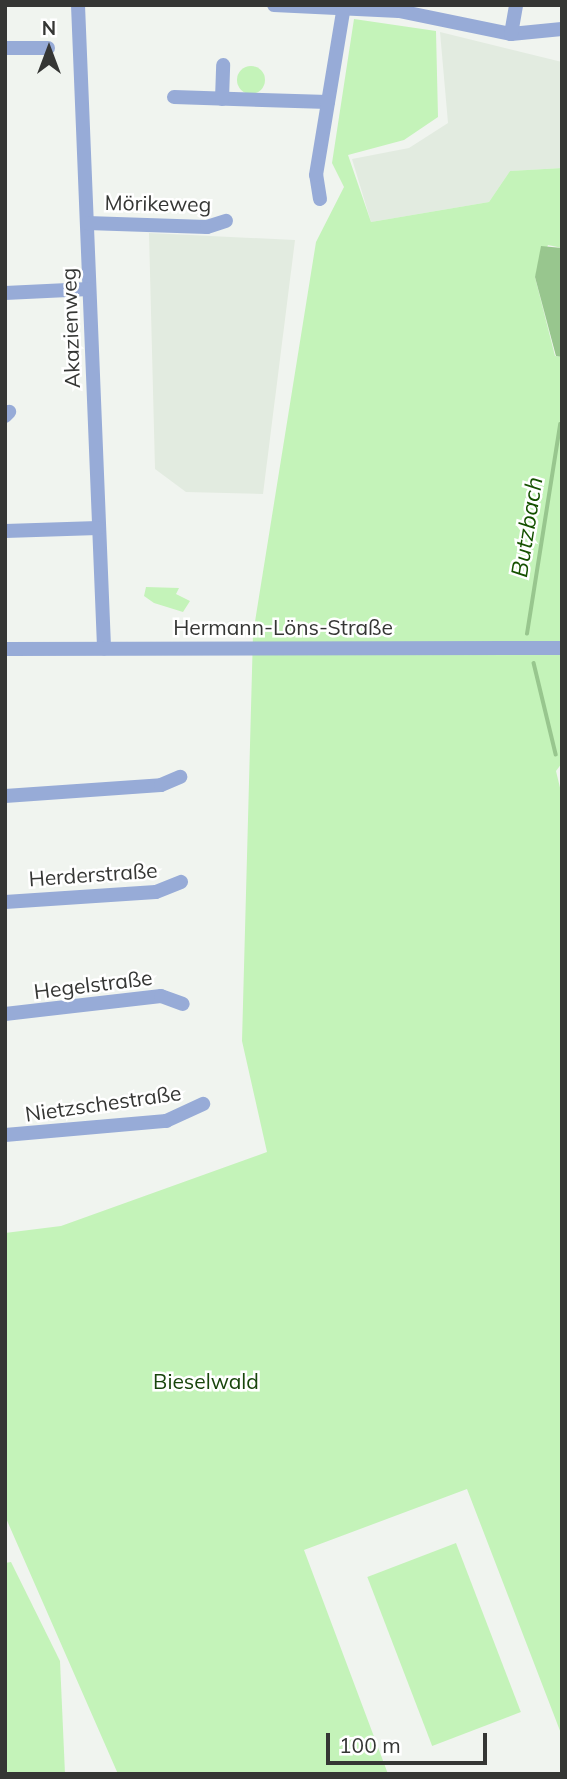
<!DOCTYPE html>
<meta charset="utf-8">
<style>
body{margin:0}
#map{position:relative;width:567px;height:1779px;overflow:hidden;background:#f0f4ef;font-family:Mulish,sans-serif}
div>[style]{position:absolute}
.built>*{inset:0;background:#e2ebe0}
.green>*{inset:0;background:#c4f3b9;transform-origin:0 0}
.round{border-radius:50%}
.water>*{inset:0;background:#98c68e}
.stream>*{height:3.5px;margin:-1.75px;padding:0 1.75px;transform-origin:1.75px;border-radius:1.75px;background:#98c68e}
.minor>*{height:14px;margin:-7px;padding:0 7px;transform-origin:7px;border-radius:7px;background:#97abd7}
span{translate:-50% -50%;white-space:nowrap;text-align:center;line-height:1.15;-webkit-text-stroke:5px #fff;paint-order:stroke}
.street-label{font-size:21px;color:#353634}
.park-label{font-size:21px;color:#18450c}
.water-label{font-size:23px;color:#155100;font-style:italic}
.frame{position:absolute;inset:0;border:7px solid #353634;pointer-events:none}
.north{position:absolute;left:14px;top:14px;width:70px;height:70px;-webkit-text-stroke:5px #fff;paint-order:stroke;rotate:0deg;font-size:19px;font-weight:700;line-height:28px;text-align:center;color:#353634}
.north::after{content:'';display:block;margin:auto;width:24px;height:32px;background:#353634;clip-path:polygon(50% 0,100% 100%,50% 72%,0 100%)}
.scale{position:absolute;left:326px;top:1733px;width:161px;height:32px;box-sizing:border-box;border:4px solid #353634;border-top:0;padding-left:9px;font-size:21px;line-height:24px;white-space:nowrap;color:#353634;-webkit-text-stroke:5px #fff;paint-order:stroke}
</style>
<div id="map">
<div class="built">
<i style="clip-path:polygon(440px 32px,562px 62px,561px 168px,510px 171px,489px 202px,371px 222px,352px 159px,409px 148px,448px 123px)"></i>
<i style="clip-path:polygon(149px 233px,295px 240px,263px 494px,186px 492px,155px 469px)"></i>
</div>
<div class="green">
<i style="clip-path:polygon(354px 19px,436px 31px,438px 117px,404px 140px,348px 155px,371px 222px,489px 202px,510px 171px,562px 168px,562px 248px,548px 245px,535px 277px,555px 356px,562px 357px,562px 763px,556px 771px,562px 796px,562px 1736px,467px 1489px,304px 1550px,388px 1774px,118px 1774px,5px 1516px,5px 1233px,61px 1226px,267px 1152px,242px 1041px,253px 634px,316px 242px,344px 187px,332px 163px)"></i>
<i class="round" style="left:237px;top:66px;width:28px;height:28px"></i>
<i style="clip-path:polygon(146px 587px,179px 588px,176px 594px,190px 601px,183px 612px,154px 603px,144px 596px)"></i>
<i style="left:456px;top:1543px;width:181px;height:95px;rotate:69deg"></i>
<i style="clip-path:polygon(11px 1562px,60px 1661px,65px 1774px,5px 1774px,5px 1563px)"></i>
</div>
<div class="water">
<i style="clip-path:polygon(541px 246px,562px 248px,562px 357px,556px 356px,535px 277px)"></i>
</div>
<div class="stream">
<i style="left:527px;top:634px;width:212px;rotate:-81deg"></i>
<i style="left:534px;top:663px;width:94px;rotate:76.4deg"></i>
</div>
<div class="minor">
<i style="left:78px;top:5px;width:644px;rotate:87.68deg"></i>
<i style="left:274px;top:5px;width:125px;rotate:2.7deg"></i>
<i style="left:399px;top:11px;width:114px;rotate:11.6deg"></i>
<i style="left:511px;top:34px;width:51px;rotate:-5.6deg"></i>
<i style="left:511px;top:34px;width:29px;rotate:-80deg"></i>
<i style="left:5px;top:48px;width:43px"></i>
<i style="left:174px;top:97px;width:154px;rotate:1.9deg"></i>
<i style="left:222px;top:99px;width:34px;rotate:-88deg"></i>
<i style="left:320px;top:199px;width:24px;rotate:-99deg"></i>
<i style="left:316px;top:175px;width:172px;rotate:-80.6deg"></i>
<i style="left:87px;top:223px;width:120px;rotate:1.9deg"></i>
<i style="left:207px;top:227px;width:20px;rotate:-18deg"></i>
<i style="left:5px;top:293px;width:84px;rotate:-2.7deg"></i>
<i style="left:5px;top:416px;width:6px;rotate:-45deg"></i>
<i style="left:5px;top:531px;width:93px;rotate:-1.8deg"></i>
<i style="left:5px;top:649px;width:557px;rotate:-0.1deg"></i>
<i style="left:5px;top:796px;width:156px;rotate:-4deg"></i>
<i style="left:161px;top:785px;width:21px;rotate:-23deg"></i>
<i style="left:5px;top:902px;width:151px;rotate:-3.8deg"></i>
<i style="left:156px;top:892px;width:27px;rotate:-22deg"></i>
<i style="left:5px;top:1014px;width:157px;rotate:-6.6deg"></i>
<i style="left:161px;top:996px;width:23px;rotate:20deg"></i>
<i style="left:5px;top:1135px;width:162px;rotate:-5deg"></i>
<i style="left:166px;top:1121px;width:41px;rotate:-24.7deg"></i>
</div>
<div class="street-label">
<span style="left:158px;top:203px;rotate:1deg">Mörikeweg</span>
<span style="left:70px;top:328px;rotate:-92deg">Akazienweg</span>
<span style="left:283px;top:627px">Hermann-Löns-Straße</span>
<span style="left:93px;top:874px;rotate:-4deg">Herderstraße</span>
<span style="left:93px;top:984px;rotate:-7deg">Hegelstraße</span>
<span style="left:103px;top:1103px;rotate:-8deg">Nietzschestraße</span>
</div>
<div class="park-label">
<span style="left:206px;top:1381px">Bieselwald</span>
</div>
<div class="water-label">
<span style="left:527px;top:527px;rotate:-81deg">Butzbach</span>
</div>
<div class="frame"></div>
<div class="north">N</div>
<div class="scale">100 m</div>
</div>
